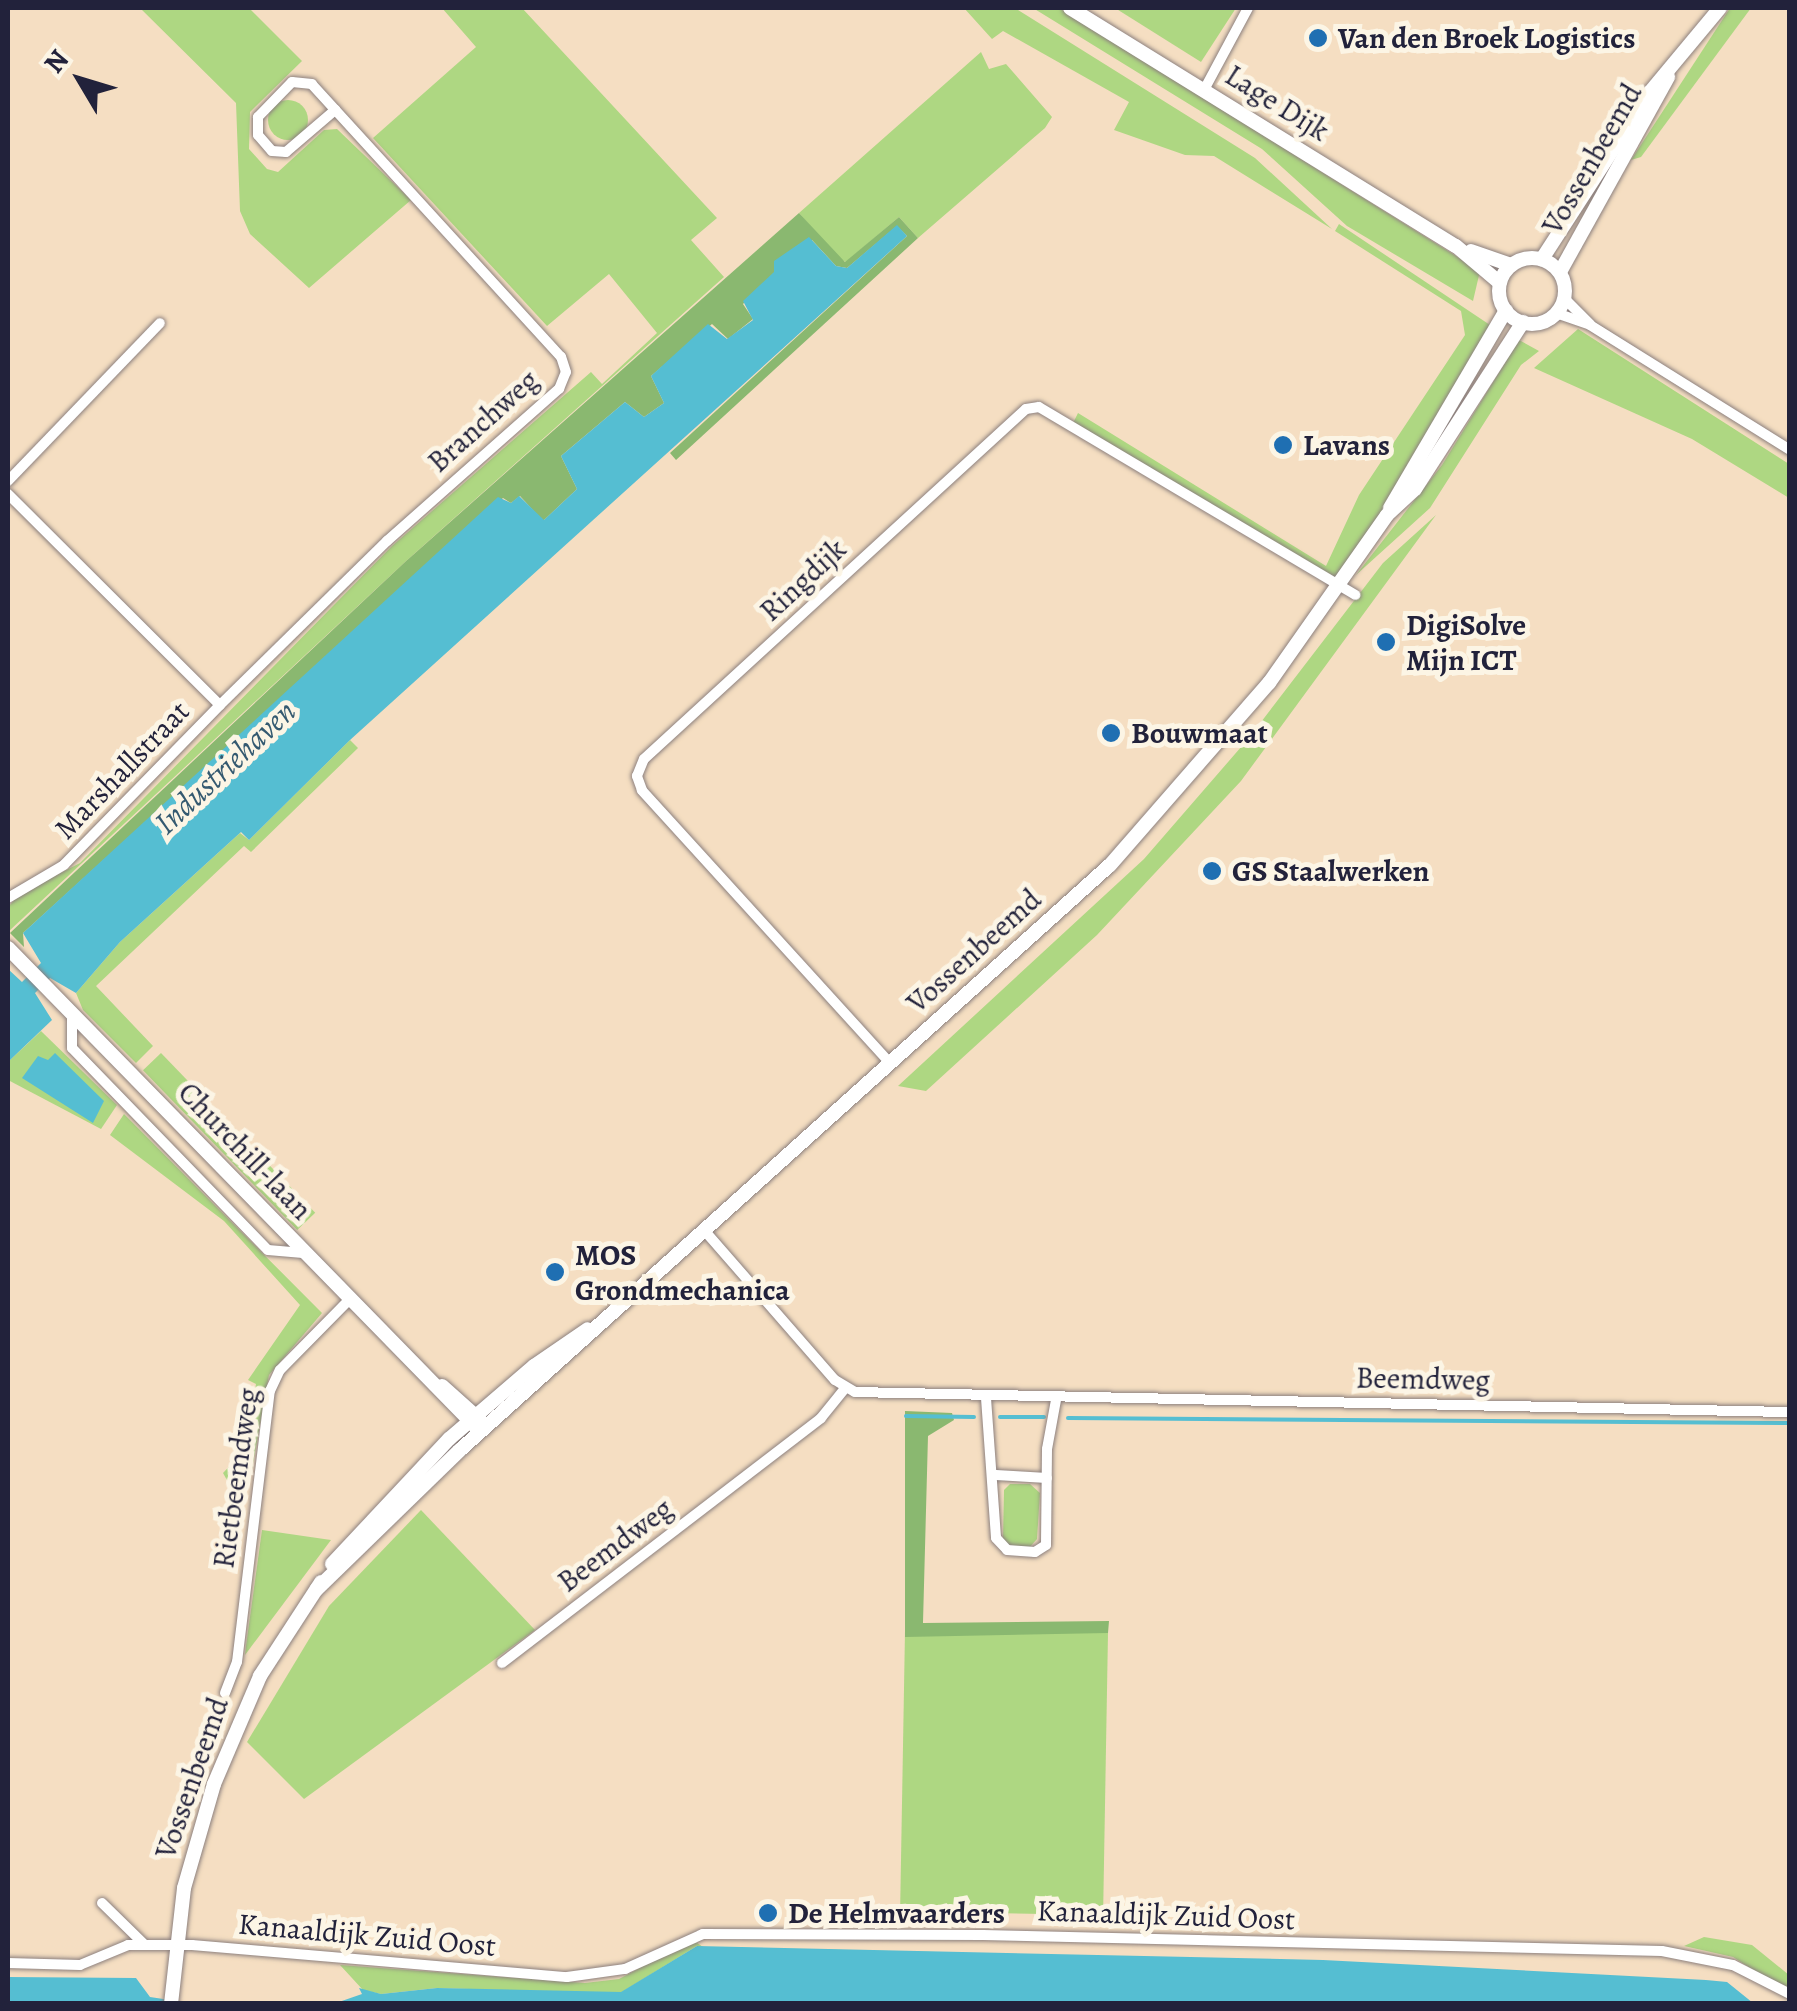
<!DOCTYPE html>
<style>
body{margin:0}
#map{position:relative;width:1797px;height:2011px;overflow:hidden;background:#f5dec2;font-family:Alegreya,serif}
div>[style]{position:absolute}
.green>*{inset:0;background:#aed782;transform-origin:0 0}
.round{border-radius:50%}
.forest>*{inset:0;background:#8ab870}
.water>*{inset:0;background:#55bed2}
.stream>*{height:4px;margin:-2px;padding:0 2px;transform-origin:2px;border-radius:2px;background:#55bed2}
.roads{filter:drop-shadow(0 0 2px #8c807e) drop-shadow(0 0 2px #8c807e)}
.street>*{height:10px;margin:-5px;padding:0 5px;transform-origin:5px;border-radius:5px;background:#fff}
.secondary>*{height:14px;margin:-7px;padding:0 7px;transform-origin:7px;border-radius:7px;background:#fff}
.secondary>.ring{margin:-7px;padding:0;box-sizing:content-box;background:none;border:14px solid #fff;border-radius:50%}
.dots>*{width:28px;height:28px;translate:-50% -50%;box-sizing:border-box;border:5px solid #fcf5e5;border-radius:50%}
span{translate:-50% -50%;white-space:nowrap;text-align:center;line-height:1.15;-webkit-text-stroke:10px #fcf5e5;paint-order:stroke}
.poi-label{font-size:30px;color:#22223b;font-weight:700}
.left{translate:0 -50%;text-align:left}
.street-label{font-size:30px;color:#22223b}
.water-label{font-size:32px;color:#345970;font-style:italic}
.frame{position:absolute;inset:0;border:10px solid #22223b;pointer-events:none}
.north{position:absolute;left:30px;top:30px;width:100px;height:100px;-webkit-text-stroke:8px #fcf5e5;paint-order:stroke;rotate:308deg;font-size:28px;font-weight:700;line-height:40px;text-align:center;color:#22223b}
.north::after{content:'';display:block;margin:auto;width:35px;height:45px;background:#22223b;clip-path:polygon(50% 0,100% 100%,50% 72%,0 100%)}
</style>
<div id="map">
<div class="green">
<i style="clip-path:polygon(140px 8px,249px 8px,302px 61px,250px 112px,249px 149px,267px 169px,278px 172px,324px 130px,337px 129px,411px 200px,309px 288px,250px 234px,240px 211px,236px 103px)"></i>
<i style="clip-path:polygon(442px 8px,522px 8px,717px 218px,691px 240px,724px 277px,405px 562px,8px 932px,8px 907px,20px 894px,80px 863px,392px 546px,591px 372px,602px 384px,657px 333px,609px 274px,547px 326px,373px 138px,476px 47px)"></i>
<i style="clip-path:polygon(964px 8px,1015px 8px,1255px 158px,1332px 229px,1214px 156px,1185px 155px,1114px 130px,1129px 102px,1003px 31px,992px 39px)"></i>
<i style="clip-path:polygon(1033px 8px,1059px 8px,1480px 271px,1473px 301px,1347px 226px,1262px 149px)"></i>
<i style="clip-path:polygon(1115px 8px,1236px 8px,1201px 62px)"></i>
<i style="clip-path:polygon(1730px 8px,1751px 8px,1641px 157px,1631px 160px)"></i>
<i style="clip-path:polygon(981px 52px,989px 69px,1006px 64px,1052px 117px,1045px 128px,918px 238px,899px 217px,846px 262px,838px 258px,799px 213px)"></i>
<i class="round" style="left:268px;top:100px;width:40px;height:40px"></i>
<i style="clip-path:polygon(1339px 224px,1493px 327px,1382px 513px,1335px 578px,1073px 423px,1078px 413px,1326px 566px,1359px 495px,1465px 335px,1461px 311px,1335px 231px)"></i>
<i style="clip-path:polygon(1578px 329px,1789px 464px,1789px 498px,1692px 439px,1534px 368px)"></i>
<i style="clip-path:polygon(1519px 340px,1539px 351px,1521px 365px,1430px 508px,1356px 575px,1442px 465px)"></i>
<i style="clip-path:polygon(1436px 515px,1241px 781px,1097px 935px,926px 1091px,898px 1086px,1144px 859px,1248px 739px,1383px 563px)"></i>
<i style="clip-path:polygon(350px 740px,358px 748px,251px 852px,244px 846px,96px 986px,153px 1046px,136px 1063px,83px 1010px,76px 993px,120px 942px,240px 833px,249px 840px)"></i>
<i style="clip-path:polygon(41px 1031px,117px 1105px,101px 1129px,8px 1080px,8px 1062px)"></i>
<i style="left:161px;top:1053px;width:222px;height:25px;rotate:46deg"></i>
<i style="clip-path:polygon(124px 1114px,322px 1313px,269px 1375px,250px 1480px,239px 1484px,228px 1482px,223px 1473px,245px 1450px,256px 1384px,248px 1380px,300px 1305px,224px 1221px,110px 1135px)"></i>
<i style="clip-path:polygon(1010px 1484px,1030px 1484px,1040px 1493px,1037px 1539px,1029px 1548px,1010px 1548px,1003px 1539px,1004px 1490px)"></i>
<i style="clip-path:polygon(421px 1510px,535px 1630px,304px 1799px,247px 1742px,329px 1606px)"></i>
<i style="clip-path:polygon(262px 1530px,331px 1540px,245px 1655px,246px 1646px)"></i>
<i style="left:1108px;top:1633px;width:282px;height:203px;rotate:91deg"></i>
<i style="clip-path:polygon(1704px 1937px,1752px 1945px,1789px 1975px,1789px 1993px,1733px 1957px,1684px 1946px)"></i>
<i style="clip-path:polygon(693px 1940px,703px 1947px,936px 1952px,935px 1999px,697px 1946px,622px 1992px,608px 1993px,437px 1988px,381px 1994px,363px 1990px,340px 1965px,585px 1983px,619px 1979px)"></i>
</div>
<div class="forest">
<i style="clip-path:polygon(799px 213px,845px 262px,899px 217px,918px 238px,676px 460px,670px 453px,907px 236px,897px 226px,847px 268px,836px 266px,812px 240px,775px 261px,775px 272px,743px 304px,753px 319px,728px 339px,712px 324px,651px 376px,664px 403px,644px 417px,625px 402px,561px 456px,577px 489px,543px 521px,520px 496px,511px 503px,503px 498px,23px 933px,24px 947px,10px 933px,405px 562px)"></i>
<i style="clip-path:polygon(905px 1411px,952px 1413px,954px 1420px,928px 1436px,923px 1623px,1109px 1621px,1108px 1633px,905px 1637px)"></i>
</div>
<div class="water">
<i style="clip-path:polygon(897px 225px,907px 236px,350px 740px,249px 840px,241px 832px,120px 942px,76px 993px,50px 978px,35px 993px,52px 1020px,8px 1062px,8px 969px,22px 982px,41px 963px,23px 933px,498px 497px,511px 503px,519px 496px,544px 520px,577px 489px,561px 456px,625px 402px,644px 417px,664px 403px,651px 376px,708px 324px,727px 339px,753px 320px,743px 301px,774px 272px,774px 261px,809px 237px,836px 266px,847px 268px)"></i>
<i style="clip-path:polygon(55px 1053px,104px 1101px,93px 1123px,22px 1078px,38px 1056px,48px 1060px)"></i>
<i style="clip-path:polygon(697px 1946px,1323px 1960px,1706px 1980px,1727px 1982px,1753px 2003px,336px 2003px,362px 1994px,359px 1988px,381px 1994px,437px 1988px,621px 1992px)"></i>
<i style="clip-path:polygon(8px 1977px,136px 1978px,150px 1997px,190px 2003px,8px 2004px)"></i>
</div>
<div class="stream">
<i style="left:906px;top:1416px;width:68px;rotate:0.8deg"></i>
<i style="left:1000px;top:1417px;width:44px"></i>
<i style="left:1068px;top:1418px;width:722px;rotate:0.4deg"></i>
</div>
<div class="roads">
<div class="street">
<i style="left:1204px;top:90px;width:93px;rotate:-61.8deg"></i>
<i style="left:1564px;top:298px;width:37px;rotate:45deg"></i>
<i style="left:1556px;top:313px;width:36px;rotate:19deg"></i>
<i style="left:1590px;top:325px;width:236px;rotate:32deg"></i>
<i style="left:8px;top:481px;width:219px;rotate:-46.1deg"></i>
<i style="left:8px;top:494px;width:299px;rotate:44.9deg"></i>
<i style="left:220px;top:705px;width:223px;rotate:134.3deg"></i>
<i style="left:64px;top:865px;width:65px;rotate:149.5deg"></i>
<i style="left:220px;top:705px;width:234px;rotate:-44.5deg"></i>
<i style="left:387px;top:541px;width:230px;rotate:-41.5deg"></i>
<i style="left:559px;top:389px;width:18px;rotate:-68deg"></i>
<i style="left:566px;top:372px;width:16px;rotate:-108deg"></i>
<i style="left:561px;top:357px;width:369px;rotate:-132.4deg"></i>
<i style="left:312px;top:84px;width:20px;rotate:-174deg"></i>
<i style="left:292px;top:82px;width:49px;rotate:134.2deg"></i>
<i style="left:258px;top:117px;width:18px;rotate:90deg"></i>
<i style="left:258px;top:135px;width:21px;rotate:49deg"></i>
<i style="left:272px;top:151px;width:14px;rotate:4deg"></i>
<i style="left:286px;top:152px;width:65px;rotate:-40.6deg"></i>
<i style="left:72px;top:1013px;width:35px;rotate:90deg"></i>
<i style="left:72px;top:1048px;width:281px;rotate:45.9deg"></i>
<i style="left:268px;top:1250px;width:38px;rotate:5deg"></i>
<i style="left:890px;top:1063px;width:369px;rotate:-132.3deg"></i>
<i style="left:642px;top:790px;width:15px;rotate:-110deg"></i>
<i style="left:637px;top:776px;width:18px;rotate:-68deg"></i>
<i style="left:644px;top:759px;width:518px;rotate:-42.5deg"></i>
<i style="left:1026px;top:409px;width:13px;rotate:-9deg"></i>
<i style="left:1039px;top:407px;width:368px;rotate:30.7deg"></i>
<i style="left:704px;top:1230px;width:199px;rotate:48.9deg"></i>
<i style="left:835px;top:1380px;width:23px;rotate:31deg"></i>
<i style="left:855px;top:1392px;width:935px;rotate:1.23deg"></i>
<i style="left:986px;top:1398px;width:140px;rotate:85.9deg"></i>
<i style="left:996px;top:1538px;width:16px;rotate:47deg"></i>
<i style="left:1007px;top:1550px;width:28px;rotate:4deg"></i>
<i style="left:1035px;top:1552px;width:13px;rotate:-32deg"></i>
<i style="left:1046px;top:1545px;width:96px;rotate:-89.4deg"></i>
<i style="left:1047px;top:1449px;width:50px;rotate:-79.6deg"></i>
<i style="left:996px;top:1475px;width:51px;rotate:3.4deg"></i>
<i style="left:502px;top:1663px;width:402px;rotate:-37.5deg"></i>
<i style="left:821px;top:1418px;width:38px;rotate:-51deg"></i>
<i style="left:225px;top:1693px;width:33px;rotate:-69deg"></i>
<i style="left:237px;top:1662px;width:273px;rotate:-83.1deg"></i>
<i style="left:270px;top:1391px;width:23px;rotate:-65deg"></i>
<i style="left:280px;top:1370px;width:101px;rotate:-45.4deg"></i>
<i style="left:102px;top:1903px;width:59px;rotate:44.3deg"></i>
<i style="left:8px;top:1963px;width:72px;rotate:1.6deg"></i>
<i style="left:80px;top:1965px;width:52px;rotate:-22.6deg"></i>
<i style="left:128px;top:1945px;width:64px"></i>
<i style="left:192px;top:1945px;width:376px;rotate:4.9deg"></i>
<i style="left:567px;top:1977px;width:59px;rotate:-7.9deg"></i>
<i style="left:625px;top:1969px;width:85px;rotate:-24.2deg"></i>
<i style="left:703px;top:1934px;width:280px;rotate:0.2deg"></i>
<i style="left:983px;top:1935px;width:679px;rotate:1.35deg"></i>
<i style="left:1662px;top:1951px;width:72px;rotate:11.2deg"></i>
<i style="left:1733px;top:1965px;width:64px;rotate:27deg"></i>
</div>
<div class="secondary">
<i style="left:1070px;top:8px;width:453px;rotate:31.7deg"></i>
<i style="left:1456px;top:246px;width:57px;rotate:40.1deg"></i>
<i style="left:1471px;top:251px;width:42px;rotate:19.3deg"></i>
<i class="ring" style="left:1499px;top:258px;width:52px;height:52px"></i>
<i style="left:1542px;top:259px;width:199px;rotate:-57.1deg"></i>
<i style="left:1650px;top:92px;width:109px;rotate:-50.2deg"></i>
<i style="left:1560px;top:272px;width:223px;rotate:-61deg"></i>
<i style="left:1390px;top:508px;width:229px;rotate:-59.6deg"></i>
<i style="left:8px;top:948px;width:668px;rotate:45.67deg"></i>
<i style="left:442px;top:1386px;width:51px;rotate:41.8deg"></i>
<i style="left:332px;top:1564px;width:171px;rotate:-46.9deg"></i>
<i style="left:449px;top:1439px;width:112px;rotate:-40.7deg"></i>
<i style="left:534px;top:1366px;width:65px;rotate:-34.4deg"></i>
<i style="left:317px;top:1589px;width:199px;rotate:-44.2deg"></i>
<i style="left:460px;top:1450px;width:874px;rotate:-41.99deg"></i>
<i style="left:1110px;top:865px;width:242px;rotate:-48.9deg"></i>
<i style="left:1269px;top:683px;width:205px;rotate:-54.9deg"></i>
<i style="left:1387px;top:515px;width:38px;rotate:-43deg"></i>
<i style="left:1415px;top:489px;width:199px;rotate:-57.1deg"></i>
<i style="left:171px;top:2004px;width:117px;rotate:-83.6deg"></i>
<i style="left:184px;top:1888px;width:108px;rotate:-73.9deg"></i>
<i style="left:214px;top:1784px;width:117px;rotate:-66.9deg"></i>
<i style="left:260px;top:1676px;width:112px;rotate:-57deg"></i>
</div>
</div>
<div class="dots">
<i style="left:1318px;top:38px;background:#1f6fb2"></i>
<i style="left:1283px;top:445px;background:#1f6fb2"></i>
<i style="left:1386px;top:642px;background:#1f6fb2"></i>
<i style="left:1111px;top:733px;background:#1f6fb2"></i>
<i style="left:1212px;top:871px;background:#1f6fb2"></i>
<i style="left:555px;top:1272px;background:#1f6fb2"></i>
<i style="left:768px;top:1913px;background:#1f6fb2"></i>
</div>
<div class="poi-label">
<span class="left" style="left:1338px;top:38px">Van den Broek Logistics</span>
<span class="left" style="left:1303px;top:445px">Lavans</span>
<span class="left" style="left:1406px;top:642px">DigiSolve<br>Mijn ICT</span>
<span class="left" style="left:1131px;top:733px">Bouwmaat</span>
<span class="left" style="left:1232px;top:871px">GS Staalwerken</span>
<span class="left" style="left:575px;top:1272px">MOS<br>Grondmechanica</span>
<span class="left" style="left:788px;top:1913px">De Helmvaarders</span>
</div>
<div class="street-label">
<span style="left:1277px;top:103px;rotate:32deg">Lage Dijk</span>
<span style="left:1592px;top:159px;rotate:-60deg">Vossenbeemd</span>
<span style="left:483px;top:421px;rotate:-42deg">Branchweg</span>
<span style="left:803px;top:580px;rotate:-43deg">Ringdijk</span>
<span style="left:122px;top:770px;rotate:-46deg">Marshallstraat</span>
<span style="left:974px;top:951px;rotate:-42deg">Vossenbeemd</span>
<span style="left:245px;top:1151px;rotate:46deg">Churchill-laan</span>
<span style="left:1423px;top:1379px;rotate:1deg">Beemdweg</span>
<span style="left:236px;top:1478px;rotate:-82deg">Rietbeemdweg</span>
<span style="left:615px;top:1545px;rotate:-37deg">Beemdweg</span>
<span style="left:192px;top:1778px;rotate:-71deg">Vossenbeemd</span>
<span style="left:1166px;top:1915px;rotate:2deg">Kanaaldijk Zuid Oost</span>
<span style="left:367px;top:1935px;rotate:5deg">Kanaaldijk Zuid Oost</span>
</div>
<div class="water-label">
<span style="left:225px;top:767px;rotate:-43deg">Industriehaven</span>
</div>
<div class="frame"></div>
<div class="north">N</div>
</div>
